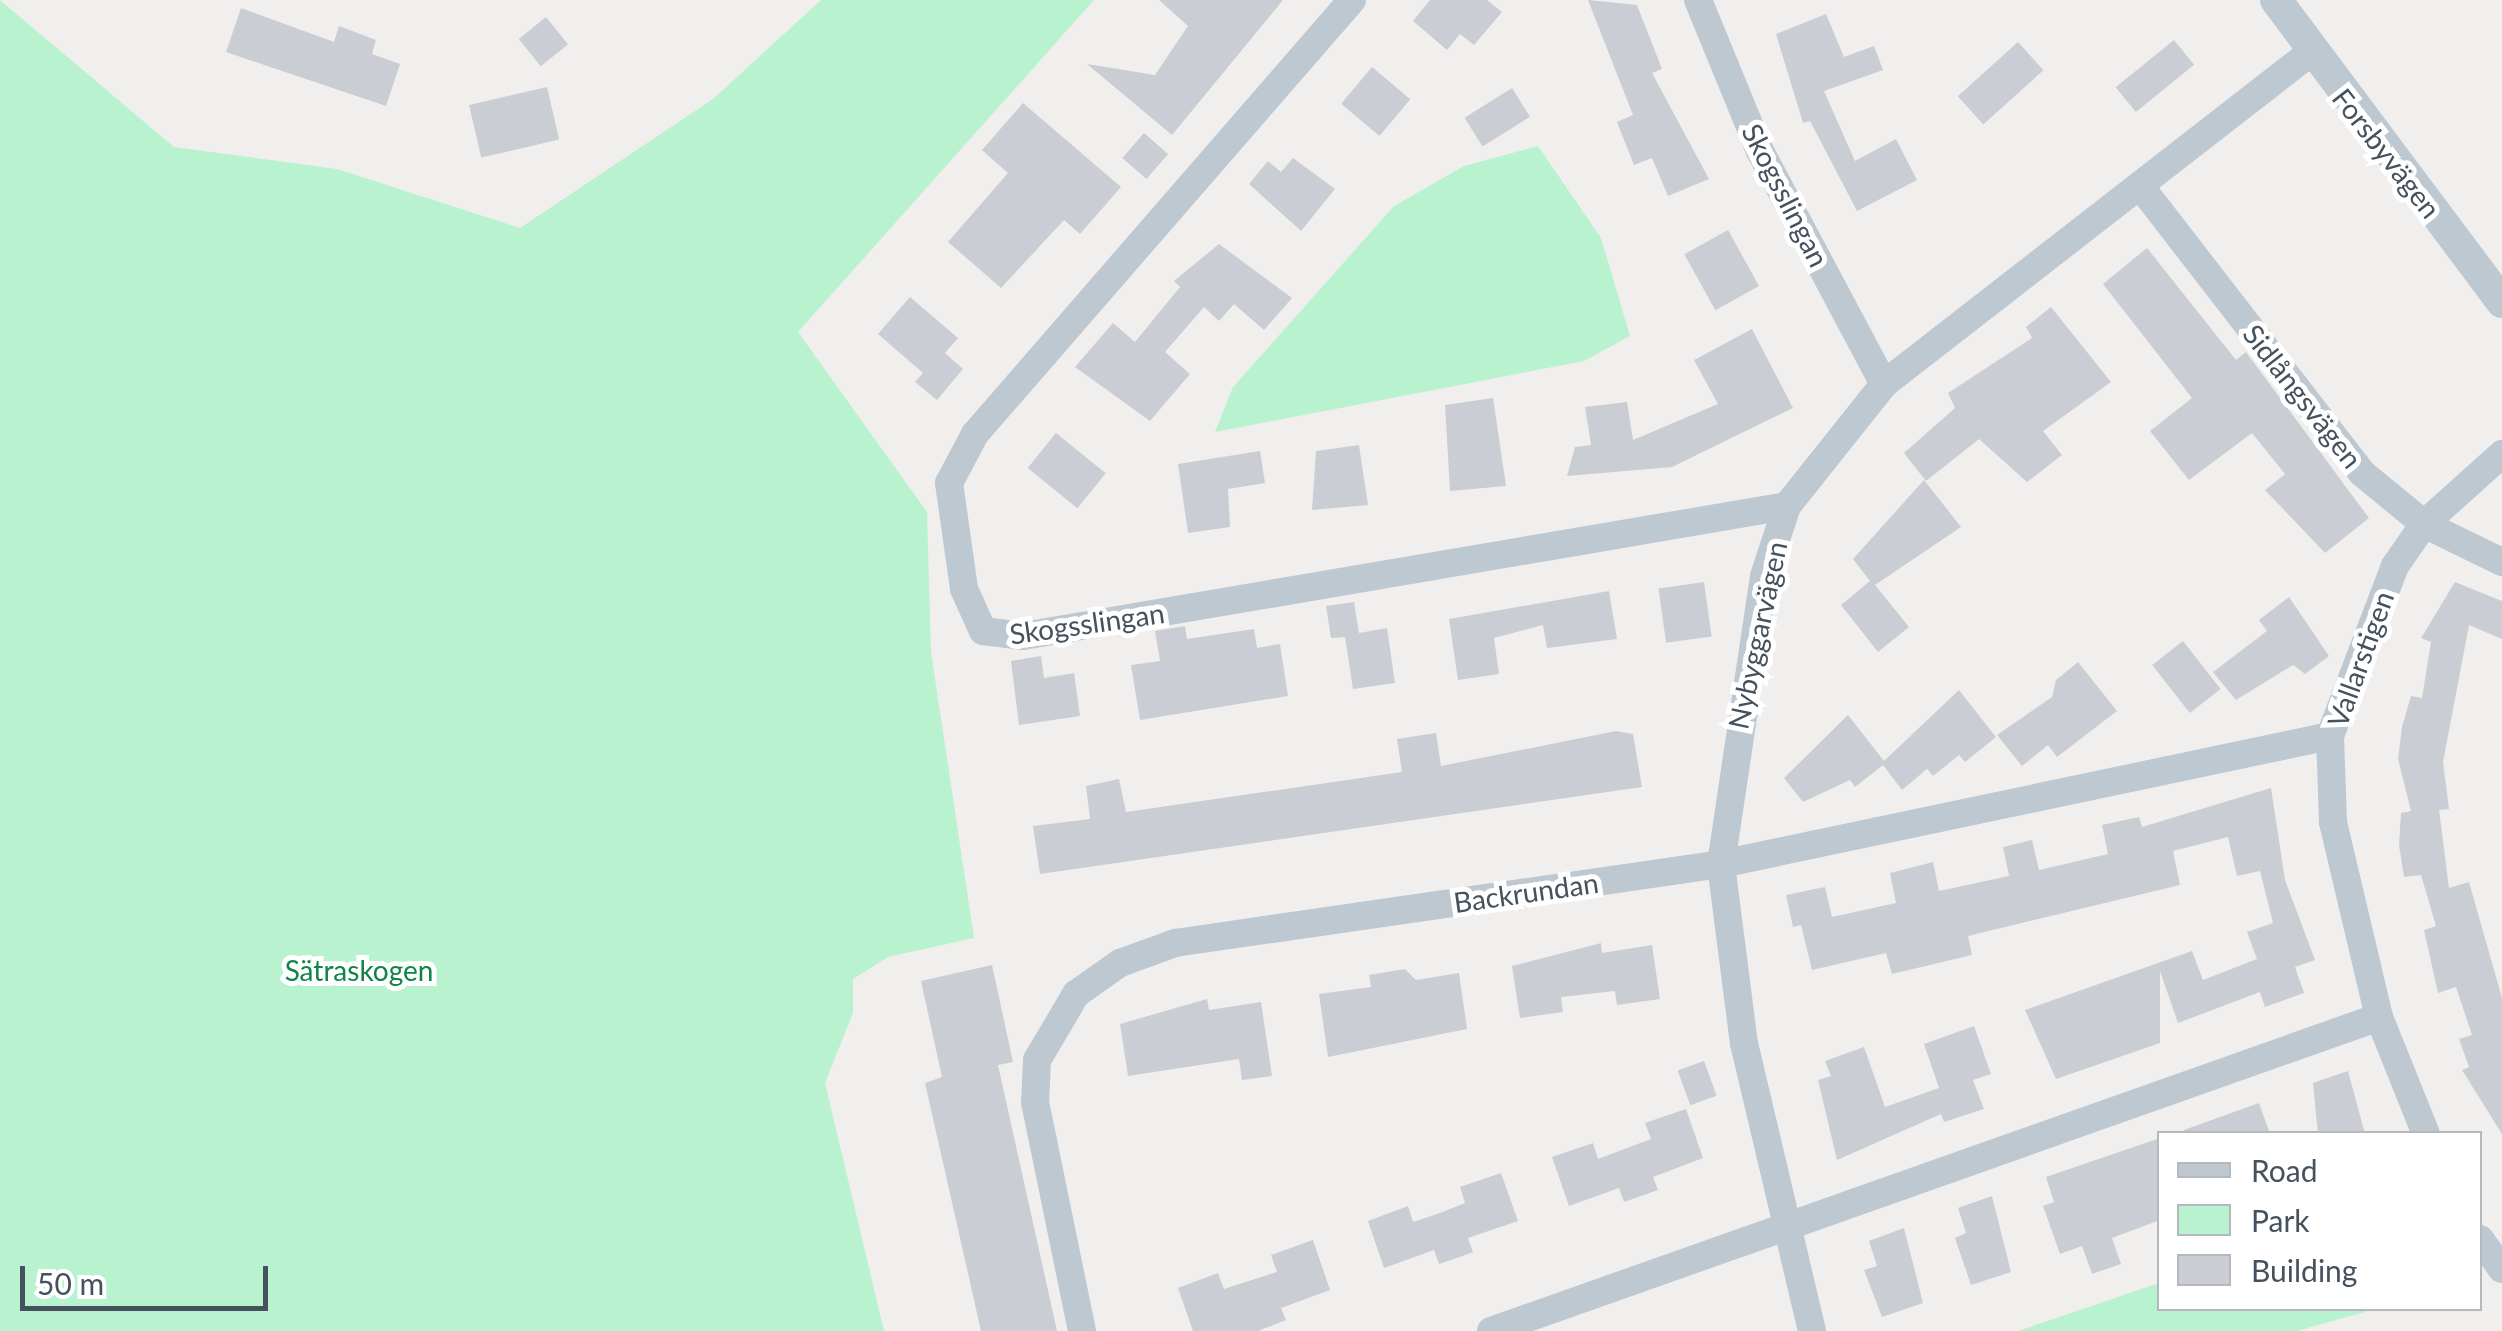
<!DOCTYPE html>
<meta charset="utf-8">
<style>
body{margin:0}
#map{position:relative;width:2502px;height:1331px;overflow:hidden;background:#f1eeee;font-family:Lato,sans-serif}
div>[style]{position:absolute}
.green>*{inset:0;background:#b9f2cf}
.building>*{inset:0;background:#cacdd3;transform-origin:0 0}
.minor>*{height:28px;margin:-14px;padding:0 14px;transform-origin:14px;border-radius:14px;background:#bdc8d1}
.tertiary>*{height:32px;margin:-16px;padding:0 16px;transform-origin:16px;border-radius:16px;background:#bdc8d1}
span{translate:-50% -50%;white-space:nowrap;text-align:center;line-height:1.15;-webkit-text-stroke:10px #fff;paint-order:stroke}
.street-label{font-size:28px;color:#45515d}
.park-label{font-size:28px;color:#10834a}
.legend{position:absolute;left:2157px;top:1131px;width:325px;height:180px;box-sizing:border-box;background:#fff;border:2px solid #b5b9be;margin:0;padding:12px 18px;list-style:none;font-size:30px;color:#45515d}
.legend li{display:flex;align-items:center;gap:20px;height:50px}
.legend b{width:50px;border:2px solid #b5b9be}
.scale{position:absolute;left:20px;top:1266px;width:248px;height:45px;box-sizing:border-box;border:5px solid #45515d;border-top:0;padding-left:12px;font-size:30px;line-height:35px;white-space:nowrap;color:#45515d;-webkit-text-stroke:8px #fff;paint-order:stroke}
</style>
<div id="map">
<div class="green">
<i style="clip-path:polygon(0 0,174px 147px,337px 169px,520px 228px,713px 99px,821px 0,1094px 0,798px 332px,927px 512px,931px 652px,974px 938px,888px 957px,853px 979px,853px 1013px,825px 1083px,884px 1331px,0 1331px)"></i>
<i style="clip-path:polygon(1538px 146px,1601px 238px,1630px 336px,1584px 361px,1215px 432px,1233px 387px,1394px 206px,1464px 166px)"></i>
<i style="clip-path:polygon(2159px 1283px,2160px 1308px,2375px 1309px,2297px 1331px,2018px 1331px)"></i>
</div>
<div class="building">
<i style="clip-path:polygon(1159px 0,1283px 0,1172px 135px,1087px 64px,1155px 75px,1188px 26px)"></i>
<i style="clip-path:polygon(1430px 0,1487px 0,1502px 12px,1474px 45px,1460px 34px,1447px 50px,1413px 21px)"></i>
<i style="clip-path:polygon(1588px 0,1637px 5px,1662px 69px,1652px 73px,1709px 179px,1668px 196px,1652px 158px,1634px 165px,1617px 122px,1633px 115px)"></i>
<i style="clip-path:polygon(241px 8px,334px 42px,339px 26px,376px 40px,372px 54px,400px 64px,386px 106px,226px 52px)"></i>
<i style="clip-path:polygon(1826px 14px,1844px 57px,1874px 46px,1883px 70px,1824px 91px,1855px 161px,1896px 139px,1917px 180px,1857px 211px,1810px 121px,1803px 123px,1776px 34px)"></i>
<i style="left:546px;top:17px;width:35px;height:35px;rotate:51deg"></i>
<i style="left:2174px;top:40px;width:32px;height:75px;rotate:51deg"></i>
<i style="left:2018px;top:42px;width:38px;height:81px;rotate:48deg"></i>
<i style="left:1372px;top:67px;width:50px;height:48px;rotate:40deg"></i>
<i style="left:547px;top:87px;width:54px;height:80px;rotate:77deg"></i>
<i style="left:1512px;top:88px;width:34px;height:56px;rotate:58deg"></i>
<i style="clip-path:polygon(1023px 103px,1121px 187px,1080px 234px,1064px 220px,1001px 288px,948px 242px,1008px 173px,982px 150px)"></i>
<i style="left:1144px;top:133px;width:32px;height:33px;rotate:41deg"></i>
<i style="clip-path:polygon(1293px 158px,1335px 189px,1301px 231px,1249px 184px,1268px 161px,1281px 172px)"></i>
<i style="left:1728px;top:230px;width:64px;height:50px;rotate:61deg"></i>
<i style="clip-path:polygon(1219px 244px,1292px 298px,1264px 330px,1234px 304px,1219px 321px,1204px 307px,1165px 352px,1190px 374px,1150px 421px,1075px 367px,1113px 323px,1135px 342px,1180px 287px,1174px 281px)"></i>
<i style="clip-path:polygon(2147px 248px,2236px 360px,2246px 352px,2369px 518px,2325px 553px,2265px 490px,2285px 474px,2252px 433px,2189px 480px,2150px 431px,2192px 398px,2103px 284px)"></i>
<i style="clip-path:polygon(910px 297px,958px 338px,945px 353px,963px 369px,937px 400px,915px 382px,923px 373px,878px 334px)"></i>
<i style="clip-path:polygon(2051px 307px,2111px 382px,2043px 431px,2062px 455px,2027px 482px,1979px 439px,1926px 481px,1904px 453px,1955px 408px,1948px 393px,2032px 338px,2026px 327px)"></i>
<i style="clip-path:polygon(1752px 329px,1793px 408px,1672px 467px,1567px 476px,1575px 447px,1591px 445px,1585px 407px,1627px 402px,1633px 440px,1718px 404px,1694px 360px)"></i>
<i style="clip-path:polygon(1493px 398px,1506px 486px,1450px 491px,1445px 405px)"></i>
<i style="left:1056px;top:433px;width:64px;height:45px;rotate:39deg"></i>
<i style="clip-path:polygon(1359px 445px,1368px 505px,1312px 510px,1316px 451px)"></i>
<i style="clip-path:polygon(1260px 451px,1265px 483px,1228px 489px,1230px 527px,1188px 533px,1178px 464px)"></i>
<i style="clip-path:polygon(1924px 480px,1961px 527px,1875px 585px,1909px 627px,1878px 652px,1841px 605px,1870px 581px,1853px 559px)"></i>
<i style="left:1704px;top:582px;width:55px;height:46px;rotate:82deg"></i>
<i style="clip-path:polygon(2455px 582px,2502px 601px,2502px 639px,2469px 625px,2443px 762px,2449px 809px,2439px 810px,2449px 888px,2469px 882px,2502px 998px,2502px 1134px,2462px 1070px,2469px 1067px,2459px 1039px,2472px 1035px,2456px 987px,2438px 993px,2424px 930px,2436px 926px,2421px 875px,2404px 877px,2399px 845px,2401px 813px,2411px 811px,2398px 759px,2402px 727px,2411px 696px,2422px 698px,2431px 642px,2421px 638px)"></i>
<i style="clip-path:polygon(1609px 591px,1617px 639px,1547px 648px,1543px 625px,1494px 638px,1499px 674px,1458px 680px,1449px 619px)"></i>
<i style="clip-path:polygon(2289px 597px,2329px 656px,2305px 674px,2293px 665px,2236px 700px,2213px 672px,2267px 631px,2259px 620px)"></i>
<i style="clip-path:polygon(1354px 602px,1359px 633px,1387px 628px,1395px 683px,1353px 689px,1345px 637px,1331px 638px,1326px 606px)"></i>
<i style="clip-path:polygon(1185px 626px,1187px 639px,1254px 629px,1257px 648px,1280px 644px,1288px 696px,1140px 720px,1131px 665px,1160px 661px,1155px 631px)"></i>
<i style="left:2183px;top:641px;width:61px;height:39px;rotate:52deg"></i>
<i style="clip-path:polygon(1041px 656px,1044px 678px,1074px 673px,1080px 716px,1019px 725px,1011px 661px)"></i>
<i style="clip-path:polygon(2078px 662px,2117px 711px,2057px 757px,2048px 745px,2022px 766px,1997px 735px,2052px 697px,2056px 680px)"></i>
<i style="clip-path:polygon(1959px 690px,1996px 737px,1965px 762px,1959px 755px,1933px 776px,1927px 769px,1902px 790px,1883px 765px,1855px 787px,1850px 780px,1803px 802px,1784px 778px,1848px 715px,1884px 761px)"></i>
<i style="clip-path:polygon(1616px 731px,1633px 734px,1642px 787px,1040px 874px,1033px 826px,1090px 819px,1086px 786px,1119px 779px,1126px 812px,1402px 772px,1397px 739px,1436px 733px,1441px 766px)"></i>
<i style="clip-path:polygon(2271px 788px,2285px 880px,2315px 960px,2295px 967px,2304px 993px,2265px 1007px,2260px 992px,2178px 1023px,2160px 971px,2160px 1043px,2056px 1079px,2025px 1010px,2192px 951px,2203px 980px,2257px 959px,2247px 932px,2273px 923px,2260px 871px,2237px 876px,2228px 837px,2173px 851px,2180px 885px,1968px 936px,1972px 955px,1892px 974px,1886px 953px,1812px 970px,1801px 925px,1793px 927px,1786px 895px,1825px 887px,1832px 917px,1896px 903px,1890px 873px,1933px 862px,1939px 891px,2009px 876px,2003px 847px,2032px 840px,2039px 870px,2108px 854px,2102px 825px,2139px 817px,2142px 827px)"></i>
<i style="clip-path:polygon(1601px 943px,1602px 953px,1652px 945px,1660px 999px,1617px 1005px,1615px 991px,1561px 997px,1563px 1012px,1520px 1018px,1512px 966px)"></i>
<i style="clip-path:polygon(992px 965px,1013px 1062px,998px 1065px,1057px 1331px,981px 1331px,925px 1083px,942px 1077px,921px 981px)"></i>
<i style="clip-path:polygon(1405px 969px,1416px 980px,1459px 973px,1467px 1029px,1328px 1057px,1319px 994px,1371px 987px,1369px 975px)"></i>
<i style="clip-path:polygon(1207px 999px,1209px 1010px,1261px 1002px,1272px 1076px,1242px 1080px,1239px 1059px,1128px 1076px,1120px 1024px)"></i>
<i style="clip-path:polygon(1974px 1026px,1991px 1074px,1973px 1080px,1984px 1109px,1944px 1122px,1941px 1114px,1837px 1160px,1818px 1080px,1831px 1076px,1825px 1061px,1864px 1047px,1885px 1107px,1939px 1088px,1924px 1044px)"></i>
<i style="left:1704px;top:1061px;width:37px;height:28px;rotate:70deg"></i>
<i style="clip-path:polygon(2348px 1071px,2365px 1134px,2318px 1134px,2313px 1083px)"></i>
<i style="clip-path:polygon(2259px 1103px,2270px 1134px,2185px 1134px,2184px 1130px)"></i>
<i style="clip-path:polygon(1686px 1109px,1703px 1158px,1653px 1177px,1658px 1190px,1624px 1202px,1619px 1188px,1569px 1206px,1552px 1157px,1593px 1143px,1598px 1159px,1651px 1139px,1645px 1123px)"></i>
<i style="clip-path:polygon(2160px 1138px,2160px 1220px,2112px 1238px,2121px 1264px,2092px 1274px,2082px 1246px,2060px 1254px,2043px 1206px,2054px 1202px,2046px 1177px)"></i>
<i style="clip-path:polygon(1501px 1173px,1518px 1221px,1468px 1238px,1473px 1252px,1454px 1259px,1439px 1264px,1434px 1250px,1384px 1268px,1368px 1221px,1408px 1206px,1413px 1222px,1440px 1213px,1465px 1203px,1460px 1187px)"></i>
<i style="clip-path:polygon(1992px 1196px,2011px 1272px,1971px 1285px,1955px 1238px,1966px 1233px,1958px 1208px)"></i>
<i style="clip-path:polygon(1904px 1228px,1923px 1303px,1882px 1317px,1864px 1270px,1877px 1266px,1869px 1241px)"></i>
<i style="clip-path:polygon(1313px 1240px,1330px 1290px,1281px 1308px,1286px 1320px,1258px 1331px,1193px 1331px,1178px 1288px,1218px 1273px,1224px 1289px,1277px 1272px,1271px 1255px)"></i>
</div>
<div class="minor">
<i style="left:1352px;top:0;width:575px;rotate:130.98deg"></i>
<i style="left:975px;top:434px;width:55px;rotate:118deg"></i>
<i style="left:949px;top:483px;width:107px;rotate:81.9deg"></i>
<i style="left:964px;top:589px;width:46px;rotate:65.7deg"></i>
<i style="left:983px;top:631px;width:40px;rotate:7.1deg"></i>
<i style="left:1023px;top:636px;width:775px;rotate:-9.66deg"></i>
<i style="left:1698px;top:0;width:163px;rotate:67.7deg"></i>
<i style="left:1760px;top:151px;width:264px;rotate:62deg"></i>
<i style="left:2141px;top:187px;width:361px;rotate:52.3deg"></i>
<i style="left:2362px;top:473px;width:80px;rotate:39.4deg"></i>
<i style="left:2424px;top:524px;width:87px;rotate:26deg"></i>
<i style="left:2426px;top:1134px;width:126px;rotate:-111.9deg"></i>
<i style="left:2379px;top:1017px;width:200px;rotate:-103.3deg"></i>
<i style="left:2333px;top:822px;width:86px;rotate:-92deg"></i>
<i style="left:2330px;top:736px;width:182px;rotate:-69.1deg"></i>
<i style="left:2395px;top:566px;width:51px;rotate:-55.4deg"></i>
<i style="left:2424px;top:524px;width:105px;rotate:-41.9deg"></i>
<i style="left:2480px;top:1239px;width:37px;rotate:54deg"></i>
<i style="left:1082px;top:1331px;width:233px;rotate:-101.6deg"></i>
<i style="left:1035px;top:1103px;width:43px;rotate:-87.3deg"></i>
<i style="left:1037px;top:1060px;width:77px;rotate:-59.4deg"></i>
<i style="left:1076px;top:994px;width:54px;rotate:-35.2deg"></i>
<i style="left:1120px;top:963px;width:59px;rotate:-20deg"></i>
<i style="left:1175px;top:943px;width:552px;rotate:-8.23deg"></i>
<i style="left:1721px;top:864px;width:622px;rotate:-11.87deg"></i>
<i style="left:1491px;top:1331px;width:942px;rotate:-19.47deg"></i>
<i style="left:1812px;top:1331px;width:295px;rotate:-103.3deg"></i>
<i style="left:1744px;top:1044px;width:181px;rotate:-97.3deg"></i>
<i style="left:1721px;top:864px;width:291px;rotate:-81.5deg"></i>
<i style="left:1764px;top:576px;width:74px;rotate:-71.8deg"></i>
<i style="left:1787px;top:506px;width:156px;rotate:-51.5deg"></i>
<i style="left:1884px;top:384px;width:539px;rotate:-37.85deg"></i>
</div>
<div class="tertiary">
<i style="left:2276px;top:0;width:377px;rotate:53.2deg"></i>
</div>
<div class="street-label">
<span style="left:2387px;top:153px;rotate:52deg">Forsbyvägen</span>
<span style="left:1786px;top:195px;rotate:63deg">Skogsslingan</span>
<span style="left:2303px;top:396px;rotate:52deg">Sidlångsvägen</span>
<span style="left:1087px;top:623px;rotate:-8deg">Skogsslingan</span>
<span style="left:1757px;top:635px;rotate:-78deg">Nybyggarvägen</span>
<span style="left:2360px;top:659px;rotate:-70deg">Vallarstigen</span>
<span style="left:1526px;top:892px;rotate:-8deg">Backrundan</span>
</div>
<div class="park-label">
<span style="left:359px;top:970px">Sätraskogen</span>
</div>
<ul class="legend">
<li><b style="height:12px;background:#bdc8d1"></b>Road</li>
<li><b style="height:28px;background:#b9f2cf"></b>Park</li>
<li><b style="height:28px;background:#cacdd3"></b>Building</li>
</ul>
<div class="scale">50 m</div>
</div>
